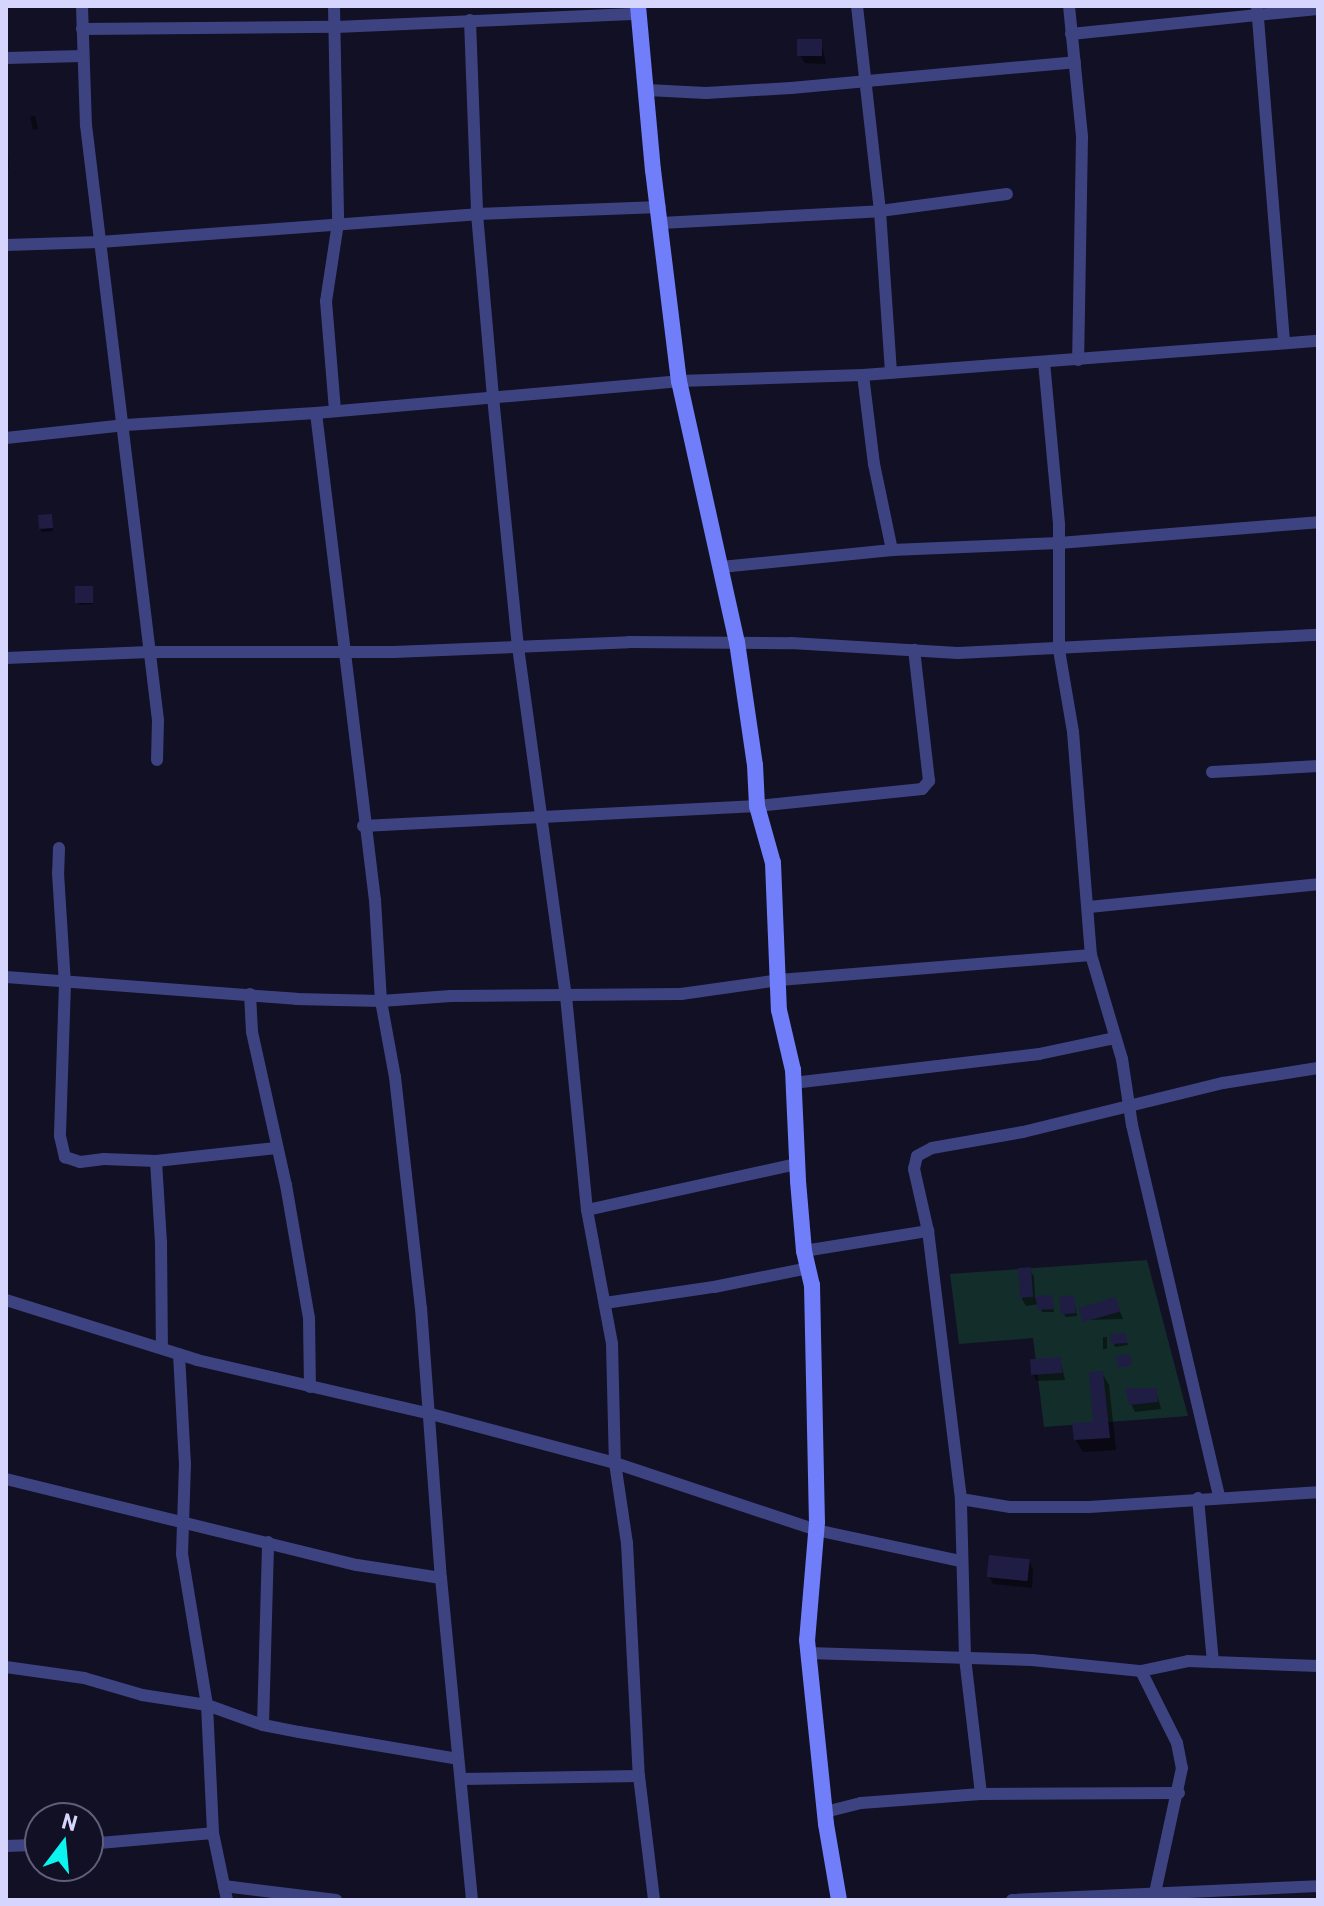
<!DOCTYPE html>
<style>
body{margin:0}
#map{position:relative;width:1324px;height:1906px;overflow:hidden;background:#111025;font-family:Barlow,sans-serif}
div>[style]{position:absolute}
.green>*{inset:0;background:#132e2a}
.shadow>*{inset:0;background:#0007;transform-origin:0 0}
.building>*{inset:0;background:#201d45;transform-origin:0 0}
.minor>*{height:12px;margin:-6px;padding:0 6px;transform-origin:6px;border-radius:6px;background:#3d4381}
.secondary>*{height:16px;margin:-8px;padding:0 8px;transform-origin:8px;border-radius:8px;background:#707ef9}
span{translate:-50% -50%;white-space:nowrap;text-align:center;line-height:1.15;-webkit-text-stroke:8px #111025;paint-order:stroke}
.frame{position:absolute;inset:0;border:8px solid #d5d5fd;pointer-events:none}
.north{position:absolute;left:24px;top:1802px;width:80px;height:80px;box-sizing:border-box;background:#111025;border:2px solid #5f5f7b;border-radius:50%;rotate:16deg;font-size:22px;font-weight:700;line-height:32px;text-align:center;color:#d5d5fd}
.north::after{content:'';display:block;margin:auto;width:28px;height:36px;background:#0bf4ef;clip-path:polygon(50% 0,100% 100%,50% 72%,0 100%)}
</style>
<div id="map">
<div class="green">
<i style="clip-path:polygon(1147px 1260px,1188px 1416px,1044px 1427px,1033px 1338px,959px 1344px,950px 1274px)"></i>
</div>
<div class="shadow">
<i style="clip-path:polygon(779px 6px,811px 6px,780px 8px)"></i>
<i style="clip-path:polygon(821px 41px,826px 64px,805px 63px,800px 55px)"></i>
<i style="left:35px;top:116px;width:13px;height:5px;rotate:77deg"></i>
<i style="clip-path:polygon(7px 138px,9px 169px,6px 169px)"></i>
<i style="clip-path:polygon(51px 516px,53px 531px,42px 532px,40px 529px)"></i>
<i style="clip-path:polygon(91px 588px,93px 604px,79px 605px,78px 602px)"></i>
<i style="clip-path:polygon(1030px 1269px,1034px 1277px,1035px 1298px,1051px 1297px,1054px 1312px,1042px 1312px,1039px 1304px,1026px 1306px,1022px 1299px)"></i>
<i style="clip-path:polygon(1115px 1299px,1123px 1319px,1086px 1320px,1082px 1313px)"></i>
<i style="clip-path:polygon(1074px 1300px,1077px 1316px,1066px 1317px,1064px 1314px)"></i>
<i style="left:1103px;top:1337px;width:4px;height:12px"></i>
<i style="clip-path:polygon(1126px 1338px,1128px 1345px,1115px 1347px,1114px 1344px)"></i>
<i style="clip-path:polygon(1060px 1359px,1065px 1380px,1037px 1381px,1033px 1374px)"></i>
<i style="clip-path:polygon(1102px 1373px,1109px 1385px,1116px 1450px,1083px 1452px,1076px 1440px,1096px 1423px)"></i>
<i style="clip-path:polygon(1156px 1390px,1161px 1409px,1135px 1412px,1131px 1404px)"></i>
<i style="clip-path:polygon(1029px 1561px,1033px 1569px,1032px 1588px,993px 1584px,989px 1576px)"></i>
</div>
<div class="building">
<i style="left:797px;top:39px;width:25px;height:17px"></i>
<i style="left:52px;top:514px;width:14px;height:14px;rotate:86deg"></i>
<i style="left:75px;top:586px;width:18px;height:17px"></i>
<i style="left:1031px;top:1267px;width:30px;height:13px;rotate:86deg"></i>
<i style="clip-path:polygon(1052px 1295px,1054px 1309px,1038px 1310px,1035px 1296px)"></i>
<i style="left:1074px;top:1295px;width:18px;height:15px;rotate:84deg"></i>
<i style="left:1116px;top:1297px;width:15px;height:39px;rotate:74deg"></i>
<i style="clip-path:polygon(1125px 1333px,1128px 1343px,1112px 1344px,1110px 1334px)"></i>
<i style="left:1130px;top:1354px;width:12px;height:14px;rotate:81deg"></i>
<i style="left:1061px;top:1357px;width:16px;height:31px;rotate:86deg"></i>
<i style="clip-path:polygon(1103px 1371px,1110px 1438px,1074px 1440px,1072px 1423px,1093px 1422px,1089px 1372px)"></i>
<i style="clip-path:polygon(1125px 1388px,1157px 1388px,1158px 1402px,1129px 1405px)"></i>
<i style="left:989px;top:1555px;width:41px;height:22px;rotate:6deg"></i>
</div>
<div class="minor">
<i style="left:82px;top:6px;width:119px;rotate:88.1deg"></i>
<i style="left:86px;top:125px;width:599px;rotate:83.1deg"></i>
<i style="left:158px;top:720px;width:40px;rotate:91.4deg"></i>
<i style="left:334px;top:6px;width:217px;rotate:88.9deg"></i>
<i style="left:338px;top:223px;width:79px;rotate:98.7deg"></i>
<i style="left:326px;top:301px;width:110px;rotate:85.3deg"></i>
<i style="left:857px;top:6px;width:206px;rotate:83.6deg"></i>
<i style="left:880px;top:211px;width:162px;rotate:86.1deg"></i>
<i style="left:1069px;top:6px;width:132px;rotate:84.3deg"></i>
<i style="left:1082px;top:137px;width:223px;rotate:91deg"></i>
<i style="left:1257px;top:6px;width:338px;rotate:85.4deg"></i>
<i style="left:470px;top:20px;width:194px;rotate:87.9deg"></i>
<i style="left:477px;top:214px;width:184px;rotate:85deg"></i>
<i style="left:493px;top:397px;width:251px;rotate:84.3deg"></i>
<i style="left:518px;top:647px;width:352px;rotate:82.2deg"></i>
<i style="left:566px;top:996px;width:215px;rotate:84.4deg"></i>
<i style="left:587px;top:1210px;width:136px;rotate:79.4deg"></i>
<i style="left:612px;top:1344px;width:119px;rotate:88.6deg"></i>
<i style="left:615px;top:1463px;width:81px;rotate:81.5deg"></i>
<i style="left:627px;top:1543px;width:233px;rotate:87.1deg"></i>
<i style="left:639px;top:1776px;width:125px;rotate:83.1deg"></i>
<i style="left:82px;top:29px;width:254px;rotate:-0.5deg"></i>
<i style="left:336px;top:27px;width:302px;rotate:-2.5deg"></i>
<i style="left:1071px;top:34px;width:248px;rotate:-5.8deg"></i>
<i style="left:6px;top:58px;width:77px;rotate:-1.5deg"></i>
<i style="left:647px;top:90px;width:59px;rotate:2.9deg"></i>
<i style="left:706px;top:93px;width:85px;rotate:-3.4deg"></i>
<i style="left:791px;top:88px;width:285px;rotate:-5.2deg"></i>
<i style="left:661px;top:223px;width:219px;rotate:-3.1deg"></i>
<i style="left:880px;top:211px;width:128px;rotate:-7.6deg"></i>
<i style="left:6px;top:245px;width:94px;rotate:-1.8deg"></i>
<i style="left:100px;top:242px;width:378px;rotate:-4.2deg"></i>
<i style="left:477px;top:214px;width:183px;rotate:-2.2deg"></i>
<i style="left:1044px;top:362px;width:164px;rotate:84.7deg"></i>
<i style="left:1059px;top:525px;width:125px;rotate:90deg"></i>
<i style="left:1059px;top:650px;width:83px;rotate:80.3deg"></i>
<i style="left:1073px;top:732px;width:224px;rotate:85.4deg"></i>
<i style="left:1091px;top:955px;width:109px;rotate:73.4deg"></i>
<i style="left:1122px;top:1059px;width:67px;rotate:81.4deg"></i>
<i style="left:1132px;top:1125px;width:381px;rotate:76.8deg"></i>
<i style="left:863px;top:375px;width:90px;rotate:83deg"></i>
<i style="left:874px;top:464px;width:88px;rotate:78.2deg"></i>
<i style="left:316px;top:413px;width:491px;rotate:83.1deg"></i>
<i style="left:375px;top:900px;width:101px;rotate:86.6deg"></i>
<i style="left:381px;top:1001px;width:77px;rotate:79.6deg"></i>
<i style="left:395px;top:1077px;width:232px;rotate:83.6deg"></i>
<i style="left:421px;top:1308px;width:271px;rotate:85.8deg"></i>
<i style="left:441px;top:1578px;width:323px;rotate:84.5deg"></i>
<i style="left:6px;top:438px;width:120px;rotate:-6.2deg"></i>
<i style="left:125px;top:425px;width:191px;rotate:-3.6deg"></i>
<i style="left:316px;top:413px;width:364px;rotate:-5deg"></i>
<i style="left:679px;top:381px;width:184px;rotate:-1.9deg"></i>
<i style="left:863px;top:375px;width:456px;rotate:-4.3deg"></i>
<i style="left:721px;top:567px;width:172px;rotate:-5.7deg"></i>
<i style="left:892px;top:550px;width:167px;rotate:-2.4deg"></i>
<i style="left:1059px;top:543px;width:260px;rotate:-4.6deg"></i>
<i style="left:6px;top:658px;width:143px;rotate:-2.4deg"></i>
<i style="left:149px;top:652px;width:245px"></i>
<i style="left:394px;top:652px;width:235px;rotate:-2.4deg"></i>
<i style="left:629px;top:642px;width:162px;rotate:0.4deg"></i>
<i style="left:791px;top:643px;width:167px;rotate:3.4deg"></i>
<i style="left:958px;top:653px;width:360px;rotate:-2.9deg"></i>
<i style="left:1212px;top:772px;width:106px;rotate:-3.2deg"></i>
<i style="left:363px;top:826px;width:395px;rotate:-2.9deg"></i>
<i style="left:757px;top:806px;width:166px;rotate:-5.9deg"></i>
<i style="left:922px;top:789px;width:11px;rotate:-49deg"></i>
<i style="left:929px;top:781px;width:132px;rotate:-96.5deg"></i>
<i style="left:59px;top:848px;width:25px;rotate:92deg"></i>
<i style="left:58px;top:873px;width:110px;rotate:86.4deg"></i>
<i style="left:65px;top:983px;width:153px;rotate:91.9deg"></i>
<i style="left:60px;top:1136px;width:22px;rotate:77deg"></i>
<i style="left:65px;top:1157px;width:16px;rotate:18deg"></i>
<i style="left:80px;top:1162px;width:24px;rotate:-7deg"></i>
<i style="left:104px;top:1159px;width:52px;rotate:2.2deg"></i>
<i style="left:156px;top:1161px;width:121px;rotate:-6.2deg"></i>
<i style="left:1089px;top:907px;width:230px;rotate:-5.7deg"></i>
<i style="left:6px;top:977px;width:291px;rotate:4.3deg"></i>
<i style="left:296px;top:999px;width:85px;rotate:1.3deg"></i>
<i style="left:381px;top:1001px;width:70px;rotate:-4.1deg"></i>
<i style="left:451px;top:996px;width:230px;rotate:-0.5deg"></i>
<i style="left:681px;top:994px;width:99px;rotate:-8.1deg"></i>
<i style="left:779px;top:980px;width:313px;rotate:-4.6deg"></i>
<i style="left:250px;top:994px;width:38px;rotate:87deg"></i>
<i style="left:252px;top:1032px;width:157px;rotate:77.5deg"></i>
<i style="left:286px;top:1185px;width:135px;rotate:80.2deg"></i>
<i style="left:309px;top:1318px;width:69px;rotate:89.2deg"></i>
<i style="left:793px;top:1083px;width:248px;rotate:-6.7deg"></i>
<i style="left:1039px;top:1054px;width:78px;rotate:-11.9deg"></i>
<i style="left:156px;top:1161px;width:81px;rotate:86.5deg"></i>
<i style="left:161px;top:1242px;width:105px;rotate:89.5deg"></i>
<i style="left:587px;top:1210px;width:215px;rotate:-12.4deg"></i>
<i style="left:804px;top:1251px;width:126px;rotate:-9.2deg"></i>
<i style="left:6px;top:1300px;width:200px;rotate:17.4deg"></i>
<i style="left:197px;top:1360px;width:240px;rotate:13deg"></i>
<i style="left:431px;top:1414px;width:190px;rotate:14.9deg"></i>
<i style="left:615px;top:1463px;width:212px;rotate:18.4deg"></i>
<i style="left:816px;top:1530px;width:148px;rotate:12.1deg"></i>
<i style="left:605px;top:1303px;width:110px;rotate:-8.4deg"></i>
<i style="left:714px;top:1287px;width:96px;rotate:-11.4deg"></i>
<i style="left:179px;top:1354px;width:110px;rotate:86.9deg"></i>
<i style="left:185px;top:1464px;width:90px;rotate:91.9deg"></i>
<i style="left:182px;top:1554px;width:153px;rotate:80.6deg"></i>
<i style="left:207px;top:1705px;width:128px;rotate:87.3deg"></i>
<i style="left:213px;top:1833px;width:68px;rotate:78.2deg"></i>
<i style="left:6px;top:1479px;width:361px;rotate:13.8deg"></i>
<i style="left:357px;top:1565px;width:85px;rotate:8.8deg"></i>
<i style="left:1198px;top:1498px;width:165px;rotate:84.8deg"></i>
<i style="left:961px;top:1499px;width:50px;rotate:9.3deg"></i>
<i style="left:1010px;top:1507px;width:79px"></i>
<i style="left:1089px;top:1507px;width:229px;rotate:-3.7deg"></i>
<i style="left:808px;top:1653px;width:224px;rotate:1.8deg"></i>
<i style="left:1032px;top:1660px;width:110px;rotate:5.8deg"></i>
<i style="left:1141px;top:1671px;width:48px;rotate:-12deg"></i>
<i style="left:1188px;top:1661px;width:130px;rotate:2.2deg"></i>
<i style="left:6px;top:1667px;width:79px;rotate:8deg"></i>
<i style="left:84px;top:1678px;width:60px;rotate:16.3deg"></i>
<i style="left:142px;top:1695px;width:66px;rotate:8.7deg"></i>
<i style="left:207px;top:1705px;width:59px;rotate:19.7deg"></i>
<i style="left:263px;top:1725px;width:37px;rotate:11deg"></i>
<i style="left:299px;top:1732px;width:161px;rotate:9.6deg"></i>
<i style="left:1141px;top:1671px;width:80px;rotate:63.4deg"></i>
<i style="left:1177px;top:1743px;width:25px;rotate:79deg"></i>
<i style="left:1182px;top:1768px;width:132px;rotate:102.2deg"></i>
<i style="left:263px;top:1725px;width:183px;rotate:-88.4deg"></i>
<i style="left:461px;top:1779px;width:178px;rotate:-1deg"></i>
<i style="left:981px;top:1794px;width:138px;rotate:-96.7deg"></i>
<i style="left:965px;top:1657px;width:158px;rotate:-91.5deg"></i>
<i style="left:961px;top:1499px;width:270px;rotate:-97deg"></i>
<i style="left:928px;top:1231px;width:64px;rotate:-102.7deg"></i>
<i style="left:914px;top:1169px;width:13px;rotate:-77deg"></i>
<i style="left:917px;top:1156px;width:17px;rotate:-28deg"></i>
<i style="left:932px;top:1148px;width:92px;rotate:-10deg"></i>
<i style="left:1023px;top:1132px;width:206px;rotate:-13.8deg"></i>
<i style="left:1223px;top:1083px;width:96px;rotate:-9deg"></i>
<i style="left:825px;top:1812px;width:37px;rotate:-14deg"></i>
<i style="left:861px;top:1803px;width:120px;rotate:-4.3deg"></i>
<i style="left:981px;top:1794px;width:198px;rotate:-0.3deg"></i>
<i style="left:88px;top:1844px;width:125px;rotate:-5deg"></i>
<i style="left:6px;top:1846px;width:34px;rotate:-2deg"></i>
<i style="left:224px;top:1886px;width:113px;rotate:7.1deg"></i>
<i style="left:1012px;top:1900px;width:306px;rotate:-2.6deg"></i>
</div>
<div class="secondary">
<i style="left:638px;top:6px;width:165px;rotate:84.8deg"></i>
<i style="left:653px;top:170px;width:213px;rotate:83deg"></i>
<i style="left:679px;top:381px;width:267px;rotate:77.5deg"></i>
<i style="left:737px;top:642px;width:124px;rotate:81.7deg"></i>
<i style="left:755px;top:765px;width:41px;rotate:87.2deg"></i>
<i style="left:757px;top:806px;width:59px;rotate:74.3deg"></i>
<i style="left:773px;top:863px;width:147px;rotate:87.7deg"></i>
<i style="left:779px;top:1010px;width:62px;rotate:76.9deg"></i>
<i style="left:793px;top:1070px;width:111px;rotate:87.4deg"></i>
<i style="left:798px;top:1181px;width:70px;rotate:85.1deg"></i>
<i style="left:804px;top:1251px;width:35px;rotate:77deg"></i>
<i style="left:812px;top:1285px;width:237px;rotate:88.8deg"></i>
<i style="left:817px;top:1522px;width:118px;rotate:94.8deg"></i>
<i style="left:807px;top:1640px;width:185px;rotate:84.1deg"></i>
<i style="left:826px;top:1824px;width:77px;rotate:80.3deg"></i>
</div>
<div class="frame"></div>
<div class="north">N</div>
</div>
